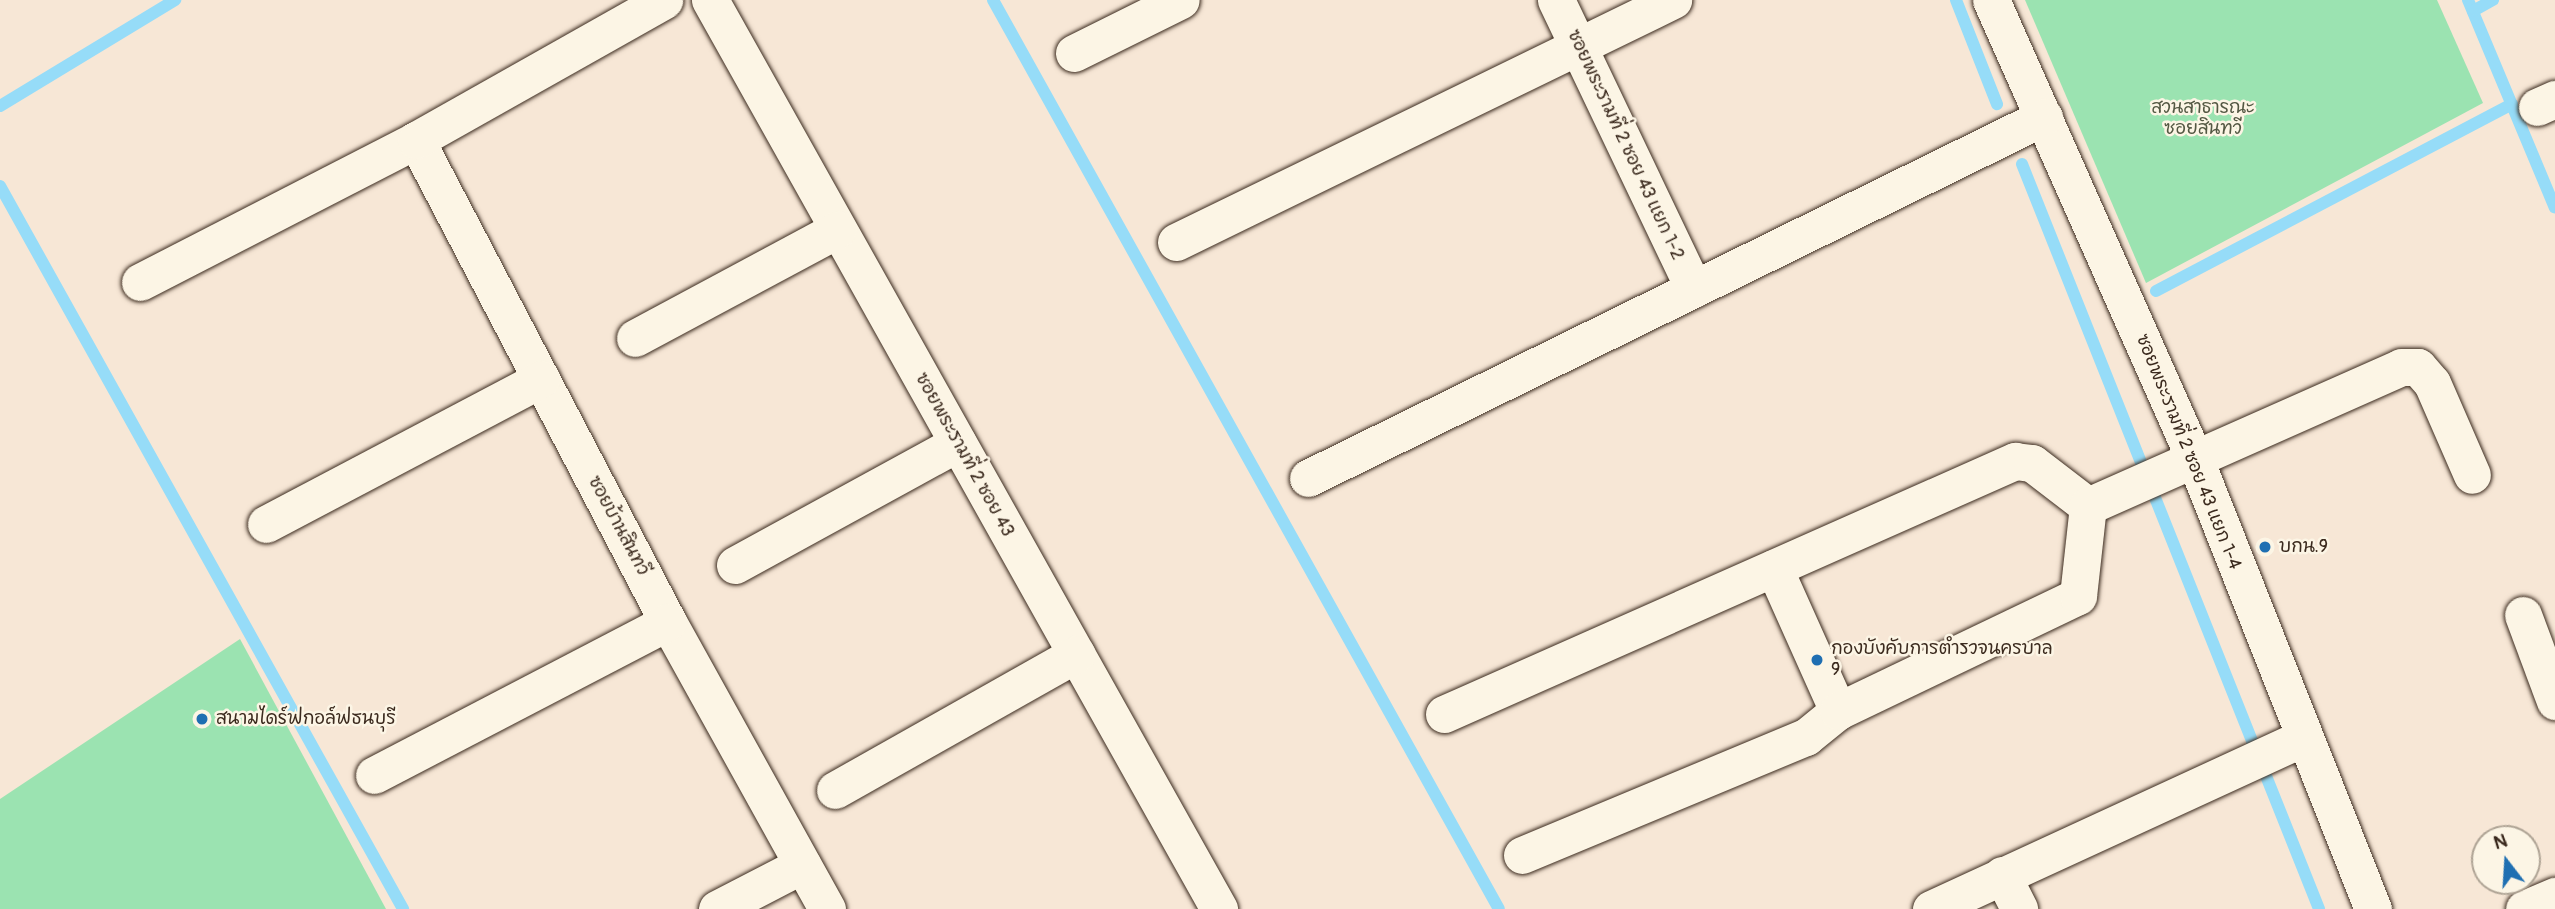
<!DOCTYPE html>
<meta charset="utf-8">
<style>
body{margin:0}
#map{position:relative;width:2555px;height:909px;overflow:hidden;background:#f7e7d6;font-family:Pangolin,"Playpen Sans Thai",sans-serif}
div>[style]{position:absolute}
.green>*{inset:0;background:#9be3b1}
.stream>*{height:12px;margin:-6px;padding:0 6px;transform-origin:6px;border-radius:6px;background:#96dcf8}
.roads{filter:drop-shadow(0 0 2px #3b2a1e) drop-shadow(0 0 2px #3b2a1e)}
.minor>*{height:37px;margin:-18.5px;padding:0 18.5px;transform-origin:18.5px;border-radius:18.5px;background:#fcf5e5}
.dots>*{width:19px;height:19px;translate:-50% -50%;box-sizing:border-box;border:4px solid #fcf5e5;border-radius:50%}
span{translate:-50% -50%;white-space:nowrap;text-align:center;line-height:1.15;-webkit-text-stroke:5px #fcf5e5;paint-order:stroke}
.park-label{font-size:18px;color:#535843}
.street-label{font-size:18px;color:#3b2a1e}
.poi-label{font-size:18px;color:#3b2a1e}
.left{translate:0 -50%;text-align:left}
.north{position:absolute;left:2471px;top:825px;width:70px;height:70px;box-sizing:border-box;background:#fcf5e5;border:2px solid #afa495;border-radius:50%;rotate:343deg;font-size:19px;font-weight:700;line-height:28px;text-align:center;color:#3b2a1e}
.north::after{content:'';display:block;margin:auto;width:24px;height:32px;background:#1f6fb2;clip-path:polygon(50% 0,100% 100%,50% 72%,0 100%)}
</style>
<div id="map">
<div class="green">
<i style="clip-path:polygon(2025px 0,2437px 0,2483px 103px,2146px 283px)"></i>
<i style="clip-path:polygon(240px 639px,386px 909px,0 909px,0 799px)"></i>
</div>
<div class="stream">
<i style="left:993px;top:0;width:1040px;rotate:60.9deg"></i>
<i style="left:1956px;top:0;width:112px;rotate:68.5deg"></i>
<i style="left:2468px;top:0;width:225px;rotate:67.3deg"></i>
<i style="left:2473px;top:11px;width:23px;rotate:-29deg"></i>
<i style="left:0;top:106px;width:205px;rotate:-31.2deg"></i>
<i style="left:2022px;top:164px;width:802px;rotate:68.26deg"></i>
<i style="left:0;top:186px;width:828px;rotate:60.86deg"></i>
<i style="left:2156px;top:291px;width:402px;rotate:-27.7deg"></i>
</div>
<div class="roads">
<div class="minor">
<i style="left:710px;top:0;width:1042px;rotate:60.75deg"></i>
<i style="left:1556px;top:0;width:320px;rotate:64.5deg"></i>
<i style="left:1991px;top:0;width:505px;rotate:66.07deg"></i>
<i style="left:2196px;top:462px;width:481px;rotate:68.4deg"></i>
<i style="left:1074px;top:53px;width:119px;rotate:-26.4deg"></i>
<i style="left:2537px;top:107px;width:20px;rotate:-24deg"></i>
<i style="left:416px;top:140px;width:544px;rotate:62.4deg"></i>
<i style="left:668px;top:622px;width:328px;rotate:61deg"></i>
<i style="left:1176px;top:242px;width:553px;rotate:-25.96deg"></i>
<i style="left:140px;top:282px;width:310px;rotate:-27.2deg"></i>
<i style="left:416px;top:140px;width:285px;rotate:-29.4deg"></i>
<i style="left:635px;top:338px;width:230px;rotate:-28.2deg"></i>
<i style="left:1308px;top:478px;width:820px;rotate:-26.13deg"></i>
<i style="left:266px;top:524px;width:311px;rotate:-27.8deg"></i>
<i style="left:735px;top:565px;width:254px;rotate:-28.7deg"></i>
<i style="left:1774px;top:568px;width:157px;rotate:65.9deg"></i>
<i style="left:2523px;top:615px;width:92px;rotate:69.6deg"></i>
<i style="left:1444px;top:714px;width:625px;rotate:-23.9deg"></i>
<i style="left:2015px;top:461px;width:17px;rotate:7deg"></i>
<i style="left:2032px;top:463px;width:71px;rotate:37.5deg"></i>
<i style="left:374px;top:775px;width:331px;rotate:-27.5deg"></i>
<i style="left:835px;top:790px;width:277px;rotate:-29.4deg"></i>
<i style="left:1522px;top:855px;width:308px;rotate:-22.6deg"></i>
<i style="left:1806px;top:737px;width:41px;rotate:-39.1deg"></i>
<i style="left:1838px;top:711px;width:266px;rotate:-25.6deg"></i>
<i style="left:2078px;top:596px;width:91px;rotate:-83.7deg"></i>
<i style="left:2088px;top:506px;width:342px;rotate:-23.9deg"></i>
<i style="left:2401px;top:367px;width:17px"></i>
<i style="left:2418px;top:367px;width:21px;rotate:49deg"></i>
<i style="left:2432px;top:383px;width:100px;rotate:66.5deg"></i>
<i style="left:2002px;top:875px;width:38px;rotate:63deg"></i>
<i style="left:717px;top:909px;width:96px;rotate:-27.4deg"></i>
<i style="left:1931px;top:909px;width:407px;rotate:-24.7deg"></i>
<i style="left:2524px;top:909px;width:34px;rotate:-23deg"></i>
</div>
</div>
<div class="dots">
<i style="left:2265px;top:547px;background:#1f6fb2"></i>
<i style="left:1817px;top:660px;background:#1f6fb2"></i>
<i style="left:202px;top:719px;background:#1f6fb2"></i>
</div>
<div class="park-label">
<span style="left:2203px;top:119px">สวนสาธารณะ<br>ซอยสินทวี</span>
</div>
<div class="street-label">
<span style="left:1625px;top:145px;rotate:65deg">ซอยพระรามที่ 2 ซอย 43 แยก 1-2</span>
<span style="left:2188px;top:452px;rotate:68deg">ซอยพระรามที่ 2 ซอย 43 แยก 1-4</span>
<span style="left:964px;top:455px;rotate:61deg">ซอยพระรามที่ 2 ซอย 43</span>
<span style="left:618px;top:526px;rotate:62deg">ซอยบ้านสินทวี</span>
</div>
<div class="poi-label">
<span class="left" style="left:2279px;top:547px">บกน.9</span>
<span class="left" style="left:1831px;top:660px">กองบังคับการตำรวจนครบาล<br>9</span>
<span class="left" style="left:216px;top:719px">สนามไดร์ฟกอล์ฟธนบุรี</span>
</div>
<div class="north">N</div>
</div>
